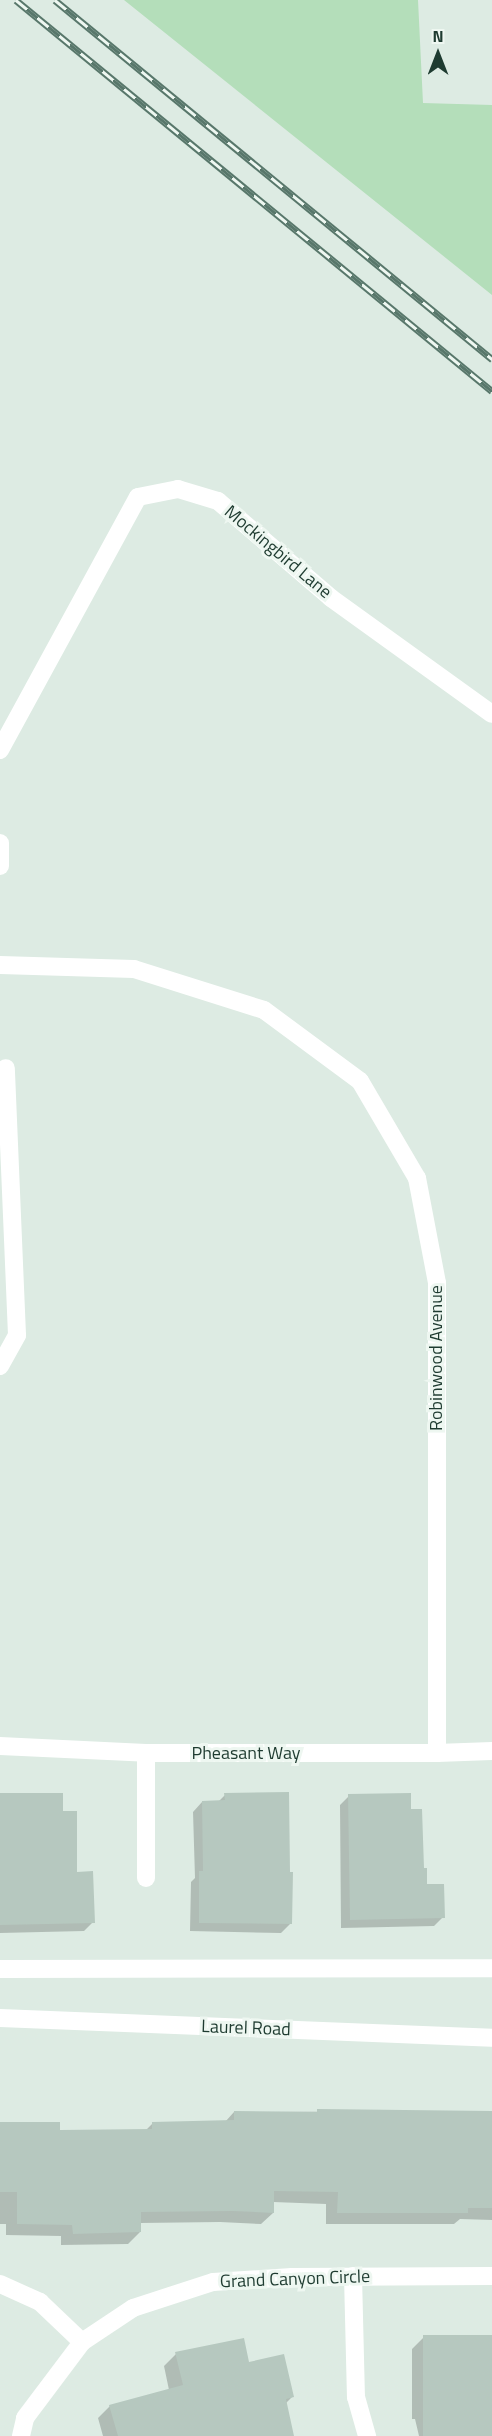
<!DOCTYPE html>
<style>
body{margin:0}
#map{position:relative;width:492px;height:2436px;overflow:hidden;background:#ddebe3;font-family:"Titillium Web",sans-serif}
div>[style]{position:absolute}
.green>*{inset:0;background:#b4deba}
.shadow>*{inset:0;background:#0003}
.building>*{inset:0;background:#b6c8bf;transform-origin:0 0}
.minor>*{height:18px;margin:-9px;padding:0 9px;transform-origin:9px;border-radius:9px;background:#fff}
.rail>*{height:7px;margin-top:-3.5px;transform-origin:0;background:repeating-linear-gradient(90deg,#eef7f1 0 14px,#58776b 0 28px);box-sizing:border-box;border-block:2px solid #58776b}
span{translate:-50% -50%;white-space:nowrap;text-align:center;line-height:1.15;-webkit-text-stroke:6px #eef7f1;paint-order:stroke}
.street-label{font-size:18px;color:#1e3b30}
.north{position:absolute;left:408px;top:24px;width:60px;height:60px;-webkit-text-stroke:4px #eef7f1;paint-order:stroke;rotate:0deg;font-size:16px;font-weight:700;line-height:24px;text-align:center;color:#1e3b30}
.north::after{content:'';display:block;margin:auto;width:21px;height:27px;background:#1e3b30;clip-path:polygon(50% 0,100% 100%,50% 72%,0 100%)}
</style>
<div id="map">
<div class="green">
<i style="clip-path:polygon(124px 0,418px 0,423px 103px,492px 105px,492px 295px)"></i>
</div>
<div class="shadow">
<i style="clip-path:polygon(0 1795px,61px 1813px,75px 1873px,93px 1922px,84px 1931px,0 1933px)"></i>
<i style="clip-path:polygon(225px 1795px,291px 1923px,281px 1933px,190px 1931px,191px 1882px,195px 1878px,193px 1812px,202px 1802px,218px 1802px)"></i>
<i style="clip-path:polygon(349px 1796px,409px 1810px,426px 1886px,443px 1917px,434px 1926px,341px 1928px,340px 1805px)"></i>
<i style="clip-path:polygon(492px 2111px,492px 2220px,460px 2219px,454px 2224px,326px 2224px,326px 2204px,273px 2202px,273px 2213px,261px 2224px,220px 2222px,140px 2223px,140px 2232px,128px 2244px,61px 2245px,61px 2236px,6px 2235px,6px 2224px,0 2224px,0 2123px,58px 2132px,146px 2130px,153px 2123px,225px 2122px,234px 2112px)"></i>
<i style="clip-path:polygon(424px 2337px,492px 2337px,492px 2436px,419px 2436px,415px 2419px,412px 2419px,412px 2349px)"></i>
<i style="clip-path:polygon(176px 2354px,248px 2364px,292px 2397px,285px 2404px,292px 2436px,103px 2436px,98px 2418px,110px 2406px,169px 2390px,164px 2366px)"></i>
</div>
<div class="building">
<i style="clip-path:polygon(289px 1792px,290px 1872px,293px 1872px,292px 1924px,199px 1923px,199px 1871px,203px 1871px,202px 1801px,225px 1800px,224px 1793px)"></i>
<i style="clip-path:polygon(0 1793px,63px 1793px,63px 1811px,77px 1811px,77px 1872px,93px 1871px,95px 1923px,0 1925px)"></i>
<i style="clip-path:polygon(411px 1793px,411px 1809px,422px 1809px,424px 1868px,427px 1868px,427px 1884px,444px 1884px,445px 1918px,350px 1920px,348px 1794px)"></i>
<i style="clip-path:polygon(317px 2109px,492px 2111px,492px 2208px,468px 2208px,468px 2213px,337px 2213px,338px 2192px,274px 2191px,274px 2213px,233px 2211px,141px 2212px,141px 2232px,73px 2234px,72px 2225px,17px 2224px,17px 2192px,0 2192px,0 2122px,60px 2122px,60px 2130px,152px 2129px,152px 2122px,234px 2120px,234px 2111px,317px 2112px)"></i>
<i style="left:492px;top:2335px;width:101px;height:69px;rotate:90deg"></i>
<i style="clip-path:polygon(244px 2338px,249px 2362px,284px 2354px,294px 2397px,286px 2399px,294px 2436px,118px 2436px,109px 2405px,183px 2385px,175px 2352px)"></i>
</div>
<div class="minor">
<i style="left:0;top:750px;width:288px;rotate:-61.4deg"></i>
<i style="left:138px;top:497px;width:41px;rotate:-11.3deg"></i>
<i style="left:178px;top:489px;width:42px;rotate:16.7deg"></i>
<i style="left:218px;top:501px;width:149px;rotate:40.6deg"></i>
<i style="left:331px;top:598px;width:198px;rotate:35.8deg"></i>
<i style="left:0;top:843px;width:23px;rotate:90deg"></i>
<i style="left:0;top:965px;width:134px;rotate:1.7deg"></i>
<i style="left:134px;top:969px;width:136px;rotate:17.5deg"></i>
<i style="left:264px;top:1010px;width:119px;rotate:36.5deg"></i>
<i style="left:360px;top:1081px;width:113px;rotate:59.6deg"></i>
<i style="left:417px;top:1178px;width:107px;rotate:79.2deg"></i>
<i style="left:437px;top:1283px;width:470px;rotate:90deg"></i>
<i style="left:0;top:1366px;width:35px;rotate:-61deg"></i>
<i style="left:17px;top:1335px;width:267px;rotate:-92.4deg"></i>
<i style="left:0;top:1746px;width:146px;rotate:2.7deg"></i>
<i style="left:146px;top:1753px;width:291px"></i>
<i style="left:437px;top:1753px;width:55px;rotate:-2.1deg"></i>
<i style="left:146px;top:1753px;width:125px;rotate:90deg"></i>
<i style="left:0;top:1969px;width:492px;rotate:-0.1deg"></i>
<i style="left:0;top:2018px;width:492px;rotate:2.3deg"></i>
<i style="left:353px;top:2276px;width:121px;rotate:88.6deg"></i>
<i style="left:356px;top:2397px;width:41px;rotate:74.2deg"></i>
<i style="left:0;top:2284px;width:44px;rotate:24.2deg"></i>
<i style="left:40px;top:2302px;width:58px;rotate:43.6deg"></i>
<i style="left:21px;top:2436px;width:18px;rotate:-77deg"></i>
<i style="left:25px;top:2418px;width:95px;rotate:-53.1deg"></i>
<i style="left:82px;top:2342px;width:61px;rotate:-33.7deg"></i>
<i style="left:133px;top:2308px;width:84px;rotate:-18deg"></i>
<i style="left:213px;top:2282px;width:79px;rotate:-3.6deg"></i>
<i style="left:292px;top:2277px;width:200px;rotate:-0.3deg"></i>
</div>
<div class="rail">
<i style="left:16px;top:0;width:616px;rotate:39.4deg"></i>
<i style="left:55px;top:0;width:566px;rotate:39.4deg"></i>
</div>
<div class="street-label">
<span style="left:278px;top:552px;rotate:40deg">Mockingbird Lane</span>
<span style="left:436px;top:1358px;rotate:-90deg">Robinwood Avenue</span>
<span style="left:246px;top:1753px">Pheasant Way</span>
<span style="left:246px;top:2028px;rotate:2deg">Laurel Road</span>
<span style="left:295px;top:2279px;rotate:-2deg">Grand Canyon Circle</span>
</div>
<div class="north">N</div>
</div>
